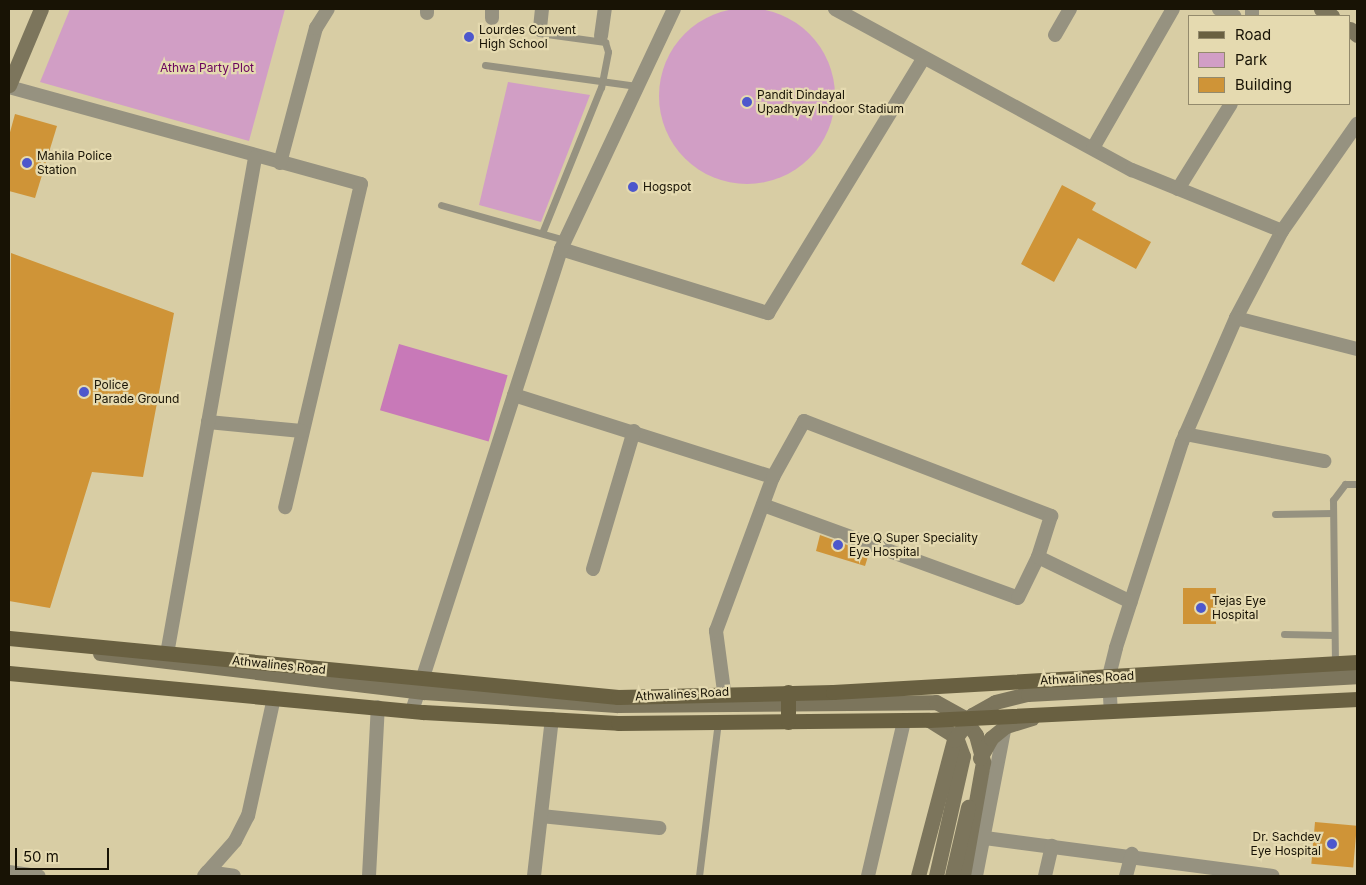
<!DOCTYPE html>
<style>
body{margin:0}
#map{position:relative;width:1366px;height:885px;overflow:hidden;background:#d8cda4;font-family:Inter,sans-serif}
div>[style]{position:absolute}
.green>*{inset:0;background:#d19ec5}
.round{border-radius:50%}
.forest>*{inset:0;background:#c879b8;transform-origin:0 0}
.building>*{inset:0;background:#cf9437;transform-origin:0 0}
.lane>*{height:7px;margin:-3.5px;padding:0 3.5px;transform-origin:3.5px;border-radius:3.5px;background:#969280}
.street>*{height:14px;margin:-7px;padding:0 7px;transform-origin:7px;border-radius:7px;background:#969280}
.secondary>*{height:15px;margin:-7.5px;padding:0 7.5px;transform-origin:7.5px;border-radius:7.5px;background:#7c755c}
.primary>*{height:15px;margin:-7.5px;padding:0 7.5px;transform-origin:7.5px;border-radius:7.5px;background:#696041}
.dots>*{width:14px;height:14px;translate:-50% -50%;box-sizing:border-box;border:2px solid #e5dab0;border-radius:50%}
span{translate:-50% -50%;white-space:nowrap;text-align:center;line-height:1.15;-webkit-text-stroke:4.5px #e5dab0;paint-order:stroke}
.poi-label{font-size:12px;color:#181305}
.left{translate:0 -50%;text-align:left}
.right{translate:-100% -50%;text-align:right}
.park-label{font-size:12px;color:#69025c}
.street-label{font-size:12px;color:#181305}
.frame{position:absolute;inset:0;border:10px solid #181305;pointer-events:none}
.legend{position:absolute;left:1188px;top:15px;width:162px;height:90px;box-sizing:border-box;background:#e5dab0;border:1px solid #938a6c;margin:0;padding:6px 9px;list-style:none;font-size:15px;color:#181305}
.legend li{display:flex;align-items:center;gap:10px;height:25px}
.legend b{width:25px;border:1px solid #938a6c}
.scale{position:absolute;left:15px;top:848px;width:94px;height:22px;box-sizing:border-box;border:2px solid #181305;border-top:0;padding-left:6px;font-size:15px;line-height:18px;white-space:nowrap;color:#181305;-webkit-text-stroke:4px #e5dab0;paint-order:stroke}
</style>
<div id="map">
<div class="green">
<i class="round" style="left:659px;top:8px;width:176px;height:176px"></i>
<i style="clip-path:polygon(70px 9px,285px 9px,249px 141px,40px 82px)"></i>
<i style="clip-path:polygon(508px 82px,590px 95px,541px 222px,479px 205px)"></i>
</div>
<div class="forest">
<i style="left:399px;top:344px;width:113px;height:69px;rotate:16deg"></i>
</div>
<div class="building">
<i style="clip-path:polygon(15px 114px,57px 126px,35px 198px,9px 191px,9px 136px)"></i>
<i style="clip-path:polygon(1062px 185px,1096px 203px,1092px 210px,1151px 242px,1136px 269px,1078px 238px,1054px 282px,1021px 264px)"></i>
<i style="clip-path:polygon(11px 253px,174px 313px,143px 477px,92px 472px,50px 608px,9px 601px)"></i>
<i style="clip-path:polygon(820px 535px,869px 553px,865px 566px,816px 551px)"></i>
<i style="left:1183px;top:588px;width:33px;height:36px"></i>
<i style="left:1315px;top:822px;width:42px;height:42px;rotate:5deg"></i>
</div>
<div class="lane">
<i style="left:539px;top:33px;width:67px;rotate:7.8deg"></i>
<i style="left:605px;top:42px;width:10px;rotate:73deg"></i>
<i style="left:608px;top:52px;width:36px;rotate:101deg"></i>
<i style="left:601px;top:87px;width:157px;rotate:112deg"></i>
<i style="left:485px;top:65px;width:153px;rotate:7.9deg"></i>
<i style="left:441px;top:205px;width:129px;rotate:15.8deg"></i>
<i style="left:1275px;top:514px;width:58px;rotate:-1deg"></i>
<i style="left:1284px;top:634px;width:50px;rotate:1.1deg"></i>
<i style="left:1335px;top:663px;width:163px;rotate:-90.7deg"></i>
<i style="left:1333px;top:500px;width:20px;rotate:-53deg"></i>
<i style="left:1345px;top:484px;width:12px"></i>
<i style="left:699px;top:876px;width:155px;rotate:-83deg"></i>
</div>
<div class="street">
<i style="left:835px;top:9px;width:338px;rotate:28.5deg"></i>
<i style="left:1132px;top:170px;width:162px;rotate:22.1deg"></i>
<i style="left:1282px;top:231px;width:98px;rotate:117.9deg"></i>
<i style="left:1236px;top:318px;width:135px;rotate:113.5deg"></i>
<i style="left:1182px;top:442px;width:216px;rotate:107.8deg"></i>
<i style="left:1116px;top:648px;width:30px;rotate:104deg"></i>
<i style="left:1109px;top:677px;width:34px;rotate:87deg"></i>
<i style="left:1219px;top:9px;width:17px;rotate:25deg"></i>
<i style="left:427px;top:13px;width:4px;rotate:-90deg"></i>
<i style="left:1252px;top:16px;width:7px;rotate:-90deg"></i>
<i style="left:492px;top:18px;width:9px;rotate:-90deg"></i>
<i style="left:540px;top:28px;width:19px;rotate:-84deg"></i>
<i style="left:1055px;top:35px;width:30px;rotate:-60deg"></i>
<i style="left:601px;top:36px;width:27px;rotate:-82deg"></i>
<i style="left:9px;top:87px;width:365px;rotate:15.4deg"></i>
<i style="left:361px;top:184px;width:332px;rotate:103.2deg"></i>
<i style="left:1093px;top:148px;width:160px;rotate:-60.1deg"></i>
<i style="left:280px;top:163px;width:140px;rotate:-75.1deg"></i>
<i style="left:316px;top:28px;width:22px;rotate:-58deg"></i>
<i style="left:1178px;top:189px;width:100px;rotate:-58.1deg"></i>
<i style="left:1282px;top:231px;width:131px;rotate:-55deg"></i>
<i style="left:561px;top:249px;width:217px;rotate:17.2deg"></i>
<i style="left:768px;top:313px;width:298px;rotate:-58.6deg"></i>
<i style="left:1236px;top:318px;width:125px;rotate:14.4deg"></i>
<i style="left:514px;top:395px;width:272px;rotate:17.6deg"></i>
<i style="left:208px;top:422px;width:94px;rotate:5.5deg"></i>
<i style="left:1185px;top:434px;width:142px;rotate:11deg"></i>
<i style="left:763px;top:505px;width:271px;rotate:20deg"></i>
<i style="left:1018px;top:598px;width:46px;rotate:-64deg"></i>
<i style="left:593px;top:569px;width:144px;rotate:-73.5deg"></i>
<i style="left:167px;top:654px;width:504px;rotate:-79.94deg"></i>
<i style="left:724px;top:691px;width:61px;rotate:-97.6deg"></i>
<i style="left:716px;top:631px;width:164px;rotate:-69.7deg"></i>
<i style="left:773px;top:477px;width:64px;rotate:-61deg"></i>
<i style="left:804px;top:421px;width:265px;rotate:21deg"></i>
<i style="left:1051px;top:516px;width:43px;rotate:107.6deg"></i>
<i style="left:1038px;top:557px;width:103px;rotate:25.8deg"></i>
<i style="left:412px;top:711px;width:485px;rotate:-72.1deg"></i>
<i style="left:561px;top:249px;width:265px;rotate:-64.8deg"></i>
<i style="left:541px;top:816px;width:119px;rotate:5.8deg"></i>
<i style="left:985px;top:838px;width:290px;rotate:7.5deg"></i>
<i style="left:9px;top:872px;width:30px;rotate:8deg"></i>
<i style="left:207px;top:872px;width:27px;rotate:8deg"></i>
<i style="left:204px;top:876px;width:47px;rotate:-48.5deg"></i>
<i style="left:235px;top:841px;width:28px;rotate:-63deg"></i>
<i style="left:248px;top:816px;width:121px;rotate:-77.6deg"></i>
<i style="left:369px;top:876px;width:169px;rotate:-87deg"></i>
<i style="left:534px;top:876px;width:158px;rotate:-83.5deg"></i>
<i style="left:868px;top:876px;width:159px;rotate:-76.9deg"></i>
<i style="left:976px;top:876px;width:159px;rotate:-79.1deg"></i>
<i style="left:1045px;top:876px;width:31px;rotate:-77deg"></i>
<i style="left:1126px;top:876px;width:23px;rotate:-75deg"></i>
</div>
<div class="secondary">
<i style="left:1321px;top:9px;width:13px;rotate:32deg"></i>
<i style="left:1350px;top:29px;width:9px;rotate:41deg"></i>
<i style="left:9px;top:85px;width:82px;rotate:-67.2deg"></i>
<i style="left:100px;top:653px;width:326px;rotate:6.9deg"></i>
<i style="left:424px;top:692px;width:193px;rotate:3.9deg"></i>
<i style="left:617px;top:705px;width:319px;rotate:-0.5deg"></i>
<i style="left:936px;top:702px;width:31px;rotate:29deg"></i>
<i style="left:963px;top:717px;width:22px;rotate:54deg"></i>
<i style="left:976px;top:735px;width:28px;rotate:75deg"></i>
<i style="left:983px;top:762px;width:116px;rotate:100deg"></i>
<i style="left:929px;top:720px;width:32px;rotate:32deg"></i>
<i style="left:956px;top:737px;width:20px;rotate:70deg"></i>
<i style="left:963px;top:756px;width:123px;rotate:102.7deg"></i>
<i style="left:980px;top:758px;width:23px;rotate:-61deg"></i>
<i style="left:991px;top:738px;width:19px;rotate:-39deg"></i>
<i style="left:1006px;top:726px;width:27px;rotate:-17deg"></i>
<i style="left:918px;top:876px;width:141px;rotate:-75.2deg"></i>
<i style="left:954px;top:740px;width:31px;rotate:-54deg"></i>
<i style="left:972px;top:715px;width:26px;rotate:-29deg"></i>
<i style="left:995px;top:702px;width:34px;rotate:-14deg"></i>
<i style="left:1028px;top:694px;width:329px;rotate:-3.1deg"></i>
<i style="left:952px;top:876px;width:71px;rotate:-76.9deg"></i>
</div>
<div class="primary">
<i style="left:9px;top:638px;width:612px;rotate:5.53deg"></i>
<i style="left:618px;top:697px;width:215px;rotate:-1.3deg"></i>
<i style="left:833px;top:692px;width:525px;rotate:-3.28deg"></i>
<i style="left:9px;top:673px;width:416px;rotate:5.4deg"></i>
<i style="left:423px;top:712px;width:195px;rotate:3.2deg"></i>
<i style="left:618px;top:723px;width:311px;rotate:-0.6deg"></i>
<i style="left:929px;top:720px;width:429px;rotate:-2.8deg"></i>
<i style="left:788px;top:692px;width:30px;rotate:90deg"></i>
</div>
<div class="dots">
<i style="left:469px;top:37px;background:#4d57cc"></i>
<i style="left:747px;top:102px;background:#4d57cc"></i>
<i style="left:27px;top:163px;background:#4d57cc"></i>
<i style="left:633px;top:187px;background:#4d57cc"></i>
<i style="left:84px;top:392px;background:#4d57cc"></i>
<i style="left:838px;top:545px;background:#4d57cc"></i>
<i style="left:1201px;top:608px;background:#4d57cc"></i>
<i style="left:1332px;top:844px;background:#4d57cc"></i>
</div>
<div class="poi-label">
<span class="left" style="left:479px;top:37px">Lourdes Convent<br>High School</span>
<span class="left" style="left:757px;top:102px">Pandit Dindayal<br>Upadhyay Indoor Stadium</span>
<span class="left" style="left:37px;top:163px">Mahila Police<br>Station</span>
<span class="left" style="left:643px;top:187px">Hogspot</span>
<span class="left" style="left:94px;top:392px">Police<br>Parade Ground</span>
<span class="left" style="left:849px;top:545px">Eye Q Super Speciality<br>Eye Hospital</span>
<span class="left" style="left:1212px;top:608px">Tejas Eye<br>Hospital</span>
<span class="right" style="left:1321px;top:844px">Dr. Sachdev<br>Eye Hospital</span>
</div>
<div class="park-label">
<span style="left:207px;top:68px">Athwa Party Plot</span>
</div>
<div class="street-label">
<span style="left:279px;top:665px;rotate:6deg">Athwalines Road</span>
<span style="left:1087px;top:678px;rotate:-3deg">Athwalines Road</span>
<span style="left:682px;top:694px;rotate:-3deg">Athwalines Road</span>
</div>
<div class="frame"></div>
<ul class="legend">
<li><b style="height:6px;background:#696041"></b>Road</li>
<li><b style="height:14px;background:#d19ec5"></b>Park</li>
<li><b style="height:14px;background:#cf9437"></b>Building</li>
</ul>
<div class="scale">50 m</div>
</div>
